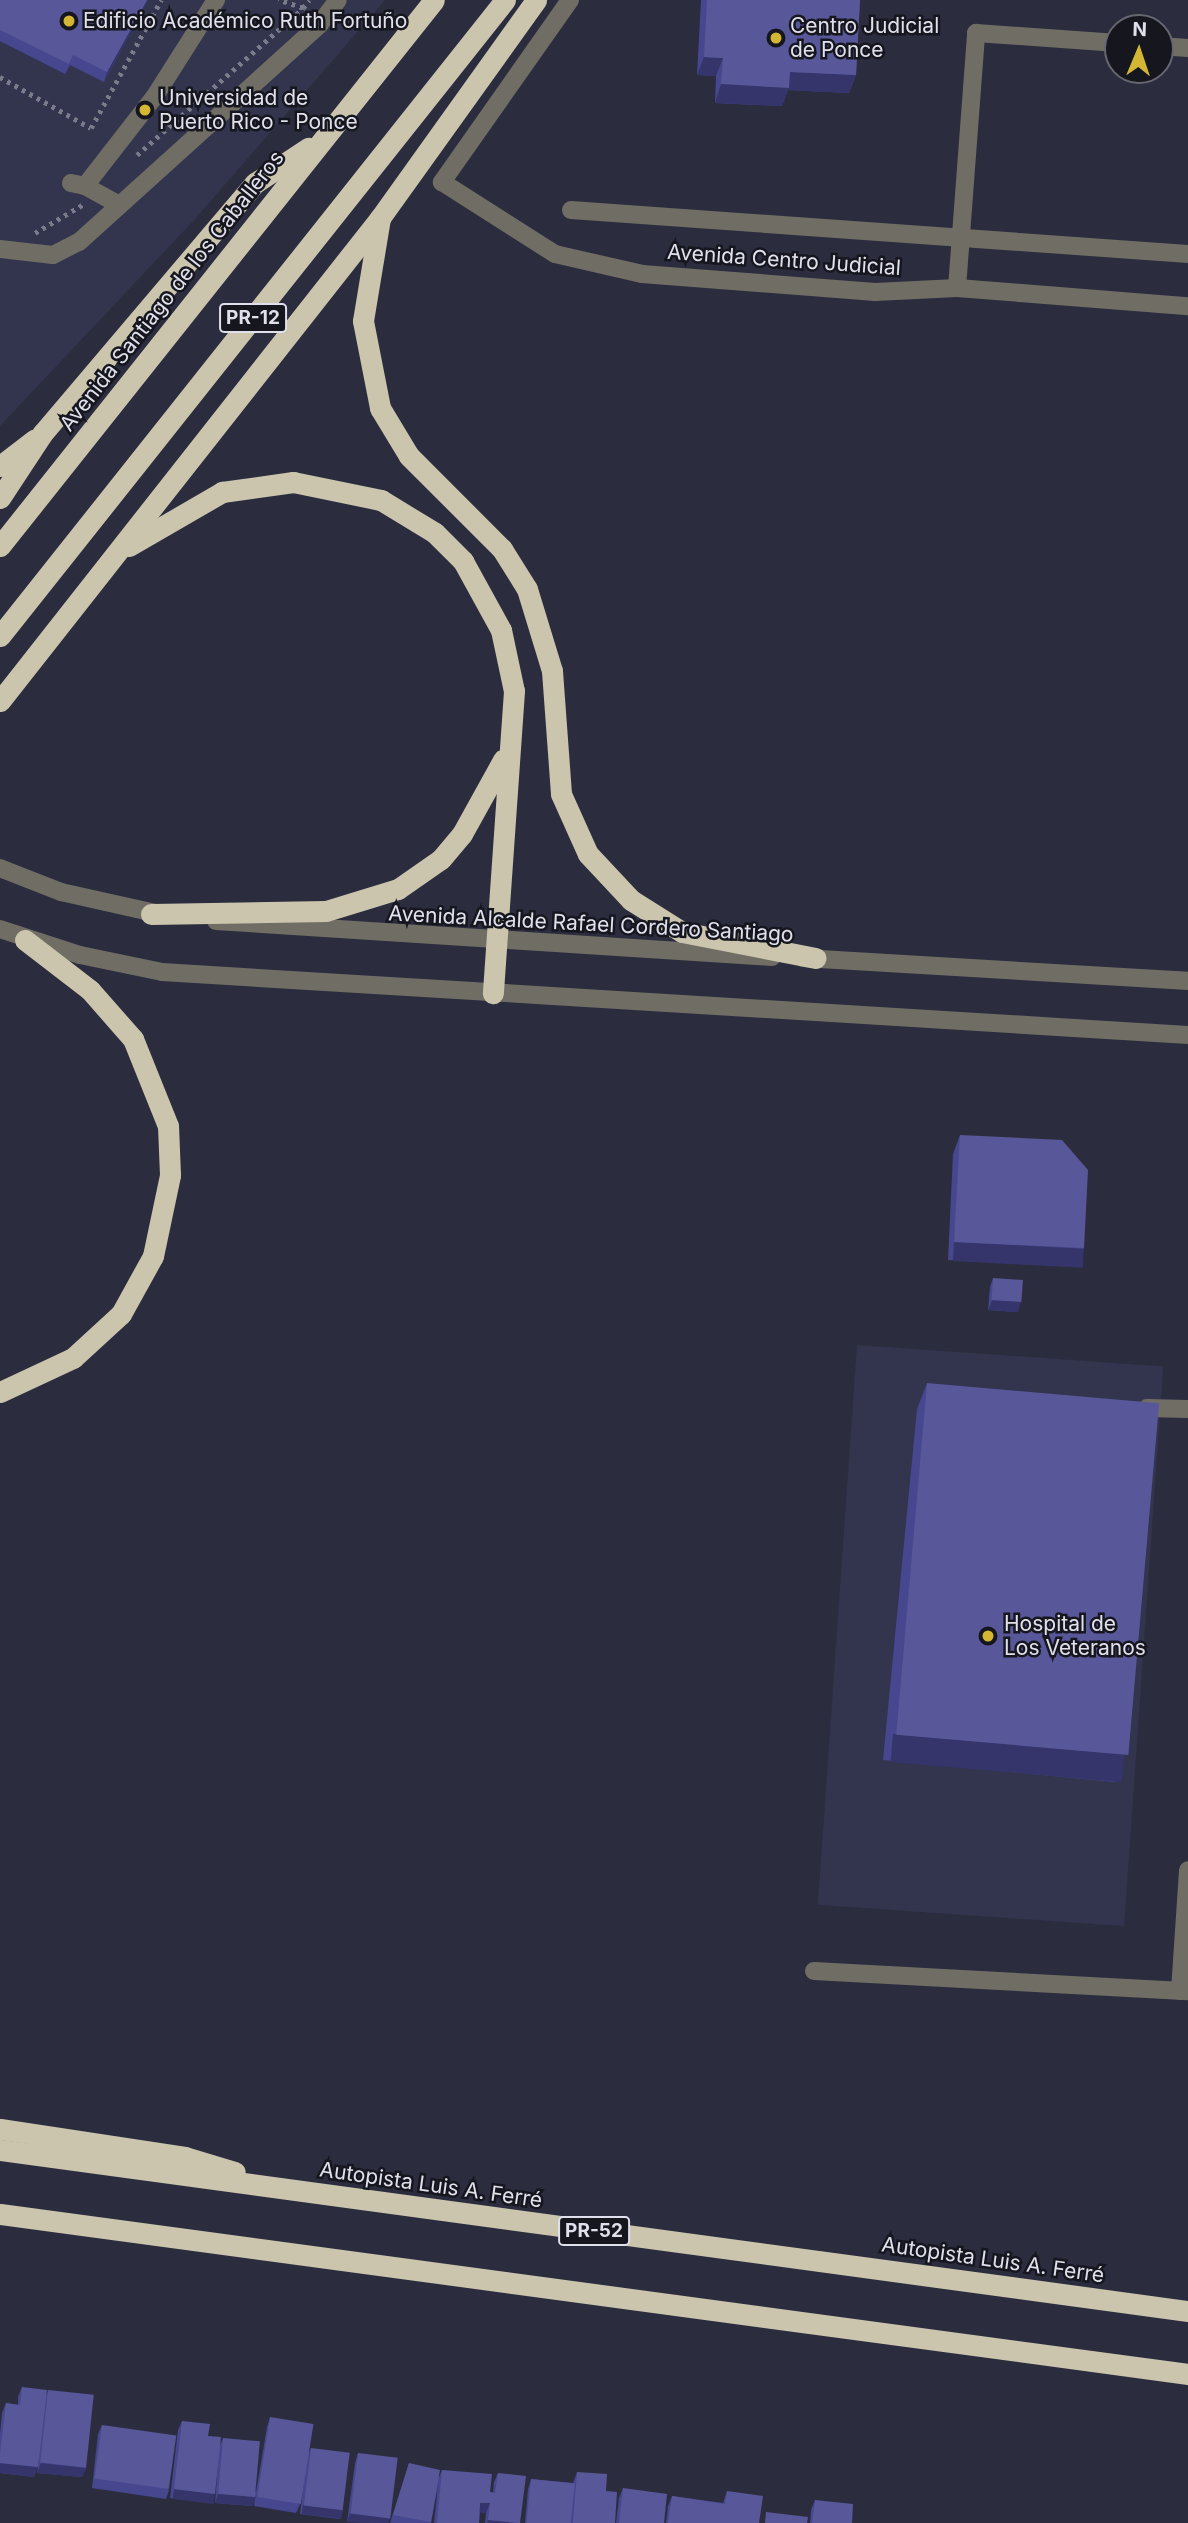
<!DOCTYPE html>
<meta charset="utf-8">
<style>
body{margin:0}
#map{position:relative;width:1188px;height:2523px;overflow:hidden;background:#2b2d3f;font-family:Inter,sans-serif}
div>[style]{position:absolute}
.built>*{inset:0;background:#32354d;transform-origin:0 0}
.path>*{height:4.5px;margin-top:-2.25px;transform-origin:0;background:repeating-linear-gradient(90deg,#7a7b8b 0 3.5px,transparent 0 8.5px)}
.minor>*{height:18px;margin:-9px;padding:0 9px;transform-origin:9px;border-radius:9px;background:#706e64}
.highway>*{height:21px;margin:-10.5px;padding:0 10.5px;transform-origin:10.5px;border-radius:10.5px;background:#cbc5ad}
.wall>*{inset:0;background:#47478f}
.shaded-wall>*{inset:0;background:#35356b;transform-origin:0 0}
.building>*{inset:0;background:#585799;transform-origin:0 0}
.dots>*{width:19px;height:19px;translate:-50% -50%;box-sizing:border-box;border:4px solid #15161e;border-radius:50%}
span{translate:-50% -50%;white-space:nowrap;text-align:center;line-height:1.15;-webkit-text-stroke:5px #15161e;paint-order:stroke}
.shield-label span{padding:2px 5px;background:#15161e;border:2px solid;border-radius:5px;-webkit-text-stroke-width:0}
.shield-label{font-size:19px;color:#dfe0ec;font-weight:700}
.poi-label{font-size:21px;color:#dfe0ec}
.left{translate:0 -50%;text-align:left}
.street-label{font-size:21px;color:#dfe0ec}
.north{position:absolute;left:1104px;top:14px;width:70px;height:70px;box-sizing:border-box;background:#15161e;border:2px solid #666770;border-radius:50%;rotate:2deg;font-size:19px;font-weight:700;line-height:28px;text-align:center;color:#dfe0ec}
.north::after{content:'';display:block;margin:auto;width:24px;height:32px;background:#d4b635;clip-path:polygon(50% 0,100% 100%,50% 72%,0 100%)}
</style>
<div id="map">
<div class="built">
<i style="clip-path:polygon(0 0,385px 0,195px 219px,0 426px)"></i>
<i style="left:857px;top:1345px;width:307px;height:561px;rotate:4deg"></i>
</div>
<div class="path">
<i style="left:303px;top:8px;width:10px;rotate:-53deg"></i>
<i style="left:0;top:77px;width:104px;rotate:29.3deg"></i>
<i style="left:91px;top:128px;width:146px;rotate:-61.3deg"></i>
<i style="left:137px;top:155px;width:222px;rotate:-41.5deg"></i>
<i style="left:303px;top:8px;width:26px;rotate:-162deg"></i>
<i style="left:35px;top:233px;width:55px;rotate:-30.8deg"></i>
</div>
<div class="minor">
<i style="left:570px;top:0;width:223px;rotate:125.1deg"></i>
<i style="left:442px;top:182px;width:134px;rotate:32.5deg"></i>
<i style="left:555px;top:254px;width:89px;rotate:12.9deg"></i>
<i style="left:642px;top:274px;width:234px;rotate:4.4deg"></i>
<i style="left:875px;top:292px;width:82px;rotate:-2.8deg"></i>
<i style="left:957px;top:288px;width:232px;rotate:4.5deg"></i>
<i style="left:1160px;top:46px;width:28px;rotate:4deg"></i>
<i style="left:71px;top:183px;width:14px;rotate:12deg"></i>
<i style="left:85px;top:186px;width:114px;rotate:-52.1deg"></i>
<i style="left:155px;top:96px;width:114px;rotate:-57.6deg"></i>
<i style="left:85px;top:186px;width:38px;rotate:29deg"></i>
<i style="left:571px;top:210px;width:619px;rotate:4.08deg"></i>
<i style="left:0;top:249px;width:53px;rotate:6.5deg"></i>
<i style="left:53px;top:255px;width:29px;rotate:-27deg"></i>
<i style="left:79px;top:242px;width:324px;rotate:-42.1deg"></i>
<i style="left:319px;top:25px;width:31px;rotate:-53deg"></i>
<i style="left:957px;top:288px;width:256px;rotate:-85.7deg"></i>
<i style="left:976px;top:33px;width:142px;rotate:4deg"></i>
<i style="left:0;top:868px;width:66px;rotate:21.5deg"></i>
<i style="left:61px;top:892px;width:106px;rotate:12.6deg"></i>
<i style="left:216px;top:921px;width:557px;rotate:3.7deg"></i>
<i style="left:0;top:929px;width:84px;rotate:18deg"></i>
<i style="left:80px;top:955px;width:84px;rotate:11.7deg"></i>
<i style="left:162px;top:972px;width:1028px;rotate:3.51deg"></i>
<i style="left:803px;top:958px;width:386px;rotate:3.4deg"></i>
<i style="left:1147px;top:1408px;width:41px;rotate:1.4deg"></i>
<i style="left:814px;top:1971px;width:375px;rotate:3.1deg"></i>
<i style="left:1180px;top:1991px;width:121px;rotate:-86.2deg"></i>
</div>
<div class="highway">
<i style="left:380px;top:218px;width:104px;rotate:99.4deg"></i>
<i style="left:363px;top:321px;width:89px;rotate:78.9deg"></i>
<i style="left:380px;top:408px;width:56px;rotate:58.9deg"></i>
<i style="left:409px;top:456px;width:132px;rotate:45deg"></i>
<i style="left:502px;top:549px;width:47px;rotate:58deg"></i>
<i style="left:527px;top:589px;width:86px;rotate:73deg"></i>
<i style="left:552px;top:671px;width:123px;rotate:85.8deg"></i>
<i style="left:561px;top:794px;width:66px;rotate:65.8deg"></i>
<i style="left:588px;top:854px;width:63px;rotate:46.9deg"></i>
<i style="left:631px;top:900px;width:60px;rotate:32.1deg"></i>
<i style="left:682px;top:932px;width:136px;rotate:11deg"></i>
<i style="left:0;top:466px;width:43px;rotate:-37.4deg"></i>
<i style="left:0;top:498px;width:77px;rotate:-56.7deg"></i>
<i style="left:42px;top:434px;width:329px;rotate:-49.7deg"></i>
<i style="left:255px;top:183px;width:64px;rotate:-33.4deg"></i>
<i style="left:0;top:546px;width:697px;rotate:-51.52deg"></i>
<i style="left:129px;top:546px;width:108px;rotate:-30.1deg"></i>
<i style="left:222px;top:492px;width:72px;rotate:-8deg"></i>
<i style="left:293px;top:482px;width:90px;rotate:11.6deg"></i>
<i style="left:381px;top:500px;width:63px;rotate:31.4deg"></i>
<i style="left:435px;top:533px;width:40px;rotate:45deg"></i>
<i style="left:463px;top:561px;width:79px;rotate:61.2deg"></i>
<i style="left:501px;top:630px;width:62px;rotate:78deg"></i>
<i style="left:514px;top:691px;width:303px;rotate:94deg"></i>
<i style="left:0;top:636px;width:812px;rotate:-51.55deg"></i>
<i style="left:0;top:701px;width:615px;rotate:-51.81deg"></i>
<i style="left:380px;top:218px;width:268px;rotate:-54.4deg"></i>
<i style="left:151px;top:914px;width:175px;rotate:-1deg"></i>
<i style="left:326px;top:911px;width:75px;rotate:-17deg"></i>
<i style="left:398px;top:889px;width:52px;rotate:-34.9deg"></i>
<i style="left:441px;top:859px;width:33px;rotate:-50deg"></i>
<i style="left:462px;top:834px;width:85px;rotate:-61deg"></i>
<i style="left:0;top:1392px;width:81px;rotate:-25deg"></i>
<i style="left:73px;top:1358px;width:65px;rotate:-42.5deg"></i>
<i style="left:121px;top:1314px;width:66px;rotate:-61.1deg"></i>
<i style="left:153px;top:1256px;width:83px;rotate:-78.1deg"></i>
<i style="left:170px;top:1175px;width:49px;rotate:-92.3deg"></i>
<i style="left:168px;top:1126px;width:94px;rotate:-111.9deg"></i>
<i style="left:133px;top:1039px;width:65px;rotate:-131.3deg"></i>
<i style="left:90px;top:990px;width:82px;rotate:-142.4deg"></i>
<i style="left:0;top:2129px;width:187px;rotate:8.6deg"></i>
<i style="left:185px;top:2157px;width:52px;rotate:16.7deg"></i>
<i style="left:0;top:2150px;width:1199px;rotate:7.72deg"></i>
<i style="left:0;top:2214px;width:1199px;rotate:7.67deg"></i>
</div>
<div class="wall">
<i style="clip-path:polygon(0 0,148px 0,104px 82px,70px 65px,65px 74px,0 41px)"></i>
<i style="clip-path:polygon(701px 0,860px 0,856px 75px,849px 93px,788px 90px,782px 106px,715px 103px,716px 76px,697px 75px)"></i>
<i style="clip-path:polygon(960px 1135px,1084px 1248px,1078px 1267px,948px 1260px,953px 1154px)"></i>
<i style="clip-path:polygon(993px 1278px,1018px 1312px,988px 1310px,990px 1287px)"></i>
<i style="clip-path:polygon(927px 1383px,1124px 1756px,1115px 1782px,883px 1760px,917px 1409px)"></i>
<i style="clip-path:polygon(22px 2387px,46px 2396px,48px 2390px,86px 2468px,82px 2477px,37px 2473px,39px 2457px,34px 2477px,0 2473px,0 2433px,2px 2413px,6px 2403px,18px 2405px,18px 2397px)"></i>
<i style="clip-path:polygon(270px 2417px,308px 2455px,311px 2448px,343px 2510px,340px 2519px,300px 2514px,305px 2473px,300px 2504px,296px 2513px,254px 2506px,255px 2499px,252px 2506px,215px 2503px,218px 2463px,211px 2503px,170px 2498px,178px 2430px,182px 2421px,208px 2436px,220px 2445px,223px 2438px,256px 2492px,267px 2427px)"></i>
<i style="clip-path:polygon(102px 2425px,169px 2490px,166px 2499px,92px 2488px,98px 2434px)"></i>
<i style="clip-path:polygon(358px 2453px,388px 2523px,347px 2522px,355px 2463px)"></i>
<i style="clip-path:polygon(409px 2463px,439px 2477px,442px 2470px,493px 2493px,494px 2482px,498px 2473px,520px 2523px,485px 2523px,486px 2513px,480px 2512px,479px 2523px,434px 2523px,438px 2485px,431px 2523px,390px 2523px)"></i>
<i style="clip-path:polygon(577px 2472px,606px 2491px,615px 2523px,525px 2523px,528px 2489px,531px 2479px,573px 2483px)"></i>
<i style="clip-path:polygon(623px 2488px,664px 2523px,616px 2523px,619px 2498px)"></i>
<i style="clip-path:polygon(727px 2491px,759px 2523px,666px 2523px,668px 2506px,672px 2496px,723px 2503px)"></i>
<i style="clip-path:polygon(815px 2500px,852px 2523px,810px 2523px,811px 2510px)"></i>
</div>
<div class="shaded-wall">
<i style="clip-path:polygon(147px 0,148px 0,104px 82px,107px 72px)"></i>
<i style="clip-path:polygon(704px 57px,723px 58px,716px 76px,697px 75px)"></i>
<i style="clip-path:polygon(790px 72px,856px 75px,849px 93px,788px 90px,782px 106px,715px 103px,721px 84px)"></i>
<i style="left:954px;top:1242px;width:130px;height:19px;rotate:3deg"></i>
<i style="clip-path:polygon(992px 1300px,1021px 1302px,1018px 1312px,988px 1310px)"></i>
<i style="left:893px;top:1734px;width:232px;height:28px;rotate:5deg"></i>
<i style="clip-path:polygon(0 2463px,38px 2467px,34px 2477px,0 2473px)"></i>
<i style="clip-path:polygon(41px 2463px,86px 2468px,82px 2477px,37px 2473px)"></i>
<i style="left:174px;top:2489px;width:41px;height:10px;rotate:7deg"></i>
<i style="clip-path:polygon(218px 2494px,256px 2497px,252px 2506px,215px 2503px)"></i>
<i style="clip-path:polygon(480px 2503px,490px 2503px,486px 2513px,477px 2512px)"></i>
<i style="left:303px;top:2505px;width:40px;height:9px;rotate:7deg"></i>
<i style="clip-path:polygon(350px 2513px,390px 2518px,388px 2523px,347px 2522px)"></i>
<i style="clip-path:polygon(488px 2520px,516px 2523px,487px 2523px)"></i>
</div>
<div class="building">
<i style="clip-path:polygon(0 0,147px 0,107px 72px,73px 55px,69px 64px,0 30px)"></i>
<i style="clip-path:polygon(707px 0,860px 0,856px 75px,790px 72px,789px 88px,721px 84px,723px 58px,704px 57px)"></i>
<i style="clip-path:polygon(960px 1135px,1062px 1140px,1088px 1170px,1084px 1248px,954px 1242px)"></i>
<i style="left:993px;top:1278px;width:30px;height:22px;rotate:4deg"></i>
<i style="left:927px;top:1383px;width:233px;height:353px;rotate:5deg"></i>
<i style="clip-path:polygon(22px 2387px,47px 2390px,38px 2467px,0 2463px,0 2453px,6px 2403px,20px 2405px)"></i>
<i style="left:48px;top:2390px;width:46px;height:73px;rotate:6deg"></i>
<i style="left:270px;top:2417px;width:44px;height:81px;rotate:9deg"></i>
<i style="clip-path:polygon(182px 2421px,210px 2424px,208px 2436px,221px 2437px,215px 2494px,174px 2489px)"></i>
<i style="left:102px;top:2425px;width:75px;height:54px;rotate:8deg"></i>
<i style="left:223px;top:2438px;width:37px;height:56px;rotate:5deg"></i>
<i style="left:311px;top:2448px;width:39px;height:58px;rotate:7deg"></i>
<i style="left:358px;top:2453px;width:40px;height:61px;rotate:7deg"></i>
<i style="clip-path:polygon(409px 2463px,440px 2470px,431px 2522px,393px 2515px)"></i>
<i style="clip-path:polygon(442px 2470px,492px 2474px,490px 2492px,495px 2493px,498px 2473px,526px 2476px,520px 2523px,488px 2520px,490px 2503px,480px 2503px,479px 2523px,437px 2523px)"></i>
<i style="clip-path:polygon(577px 2472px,607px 2474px,606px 2491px,617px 2492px,615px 2523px,573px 2523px)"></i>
<i style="left:531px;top:2479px;width:44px;height:44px;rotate:6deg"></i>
<i style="clip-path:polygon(623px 2488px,667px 2494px,664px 2523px,619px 2523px)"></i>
<i style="clip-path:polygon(727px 2491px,763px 2496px,759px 2523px,668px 2523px,672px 2496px,725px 2504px)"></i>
<i style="clip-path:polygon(815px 2500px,853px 2504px,852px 2523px,812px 2523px)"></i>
<i style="clip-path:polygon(766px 2512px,808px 2517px,807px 2523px,765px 2523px)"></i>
</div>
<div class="dots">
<i style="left:69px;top:21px;background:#d4b635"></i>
<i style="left:776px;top:38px;background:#d4b635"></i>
<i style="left:145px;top:110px;background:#d4b635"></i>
<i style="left:988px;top:1636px;background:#d4b635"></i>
</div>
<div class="shield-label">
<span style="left:253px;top:318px">PR-12</span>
<span style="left:594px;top:2231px">PR-52</span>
</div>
<div class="poi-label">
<span class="left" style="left:83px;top:21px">Edificio Académico Ruth Fortuño</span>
<span class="left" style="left:790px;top:38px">Centro Judicial<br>de Ponce</span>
<span class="left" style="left:159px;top:110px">Universidad de<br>Puerto Rico - Ponce</span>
<span class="left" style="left:1004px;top:1636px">Hospital de<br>Los Veteranos</span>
</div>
<div class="street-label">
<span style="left:784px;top:260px;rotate:4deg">Avenida Centro Judicial</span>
<span style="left:172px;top:291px;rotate:-52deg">Avenida Santiago de los Caballeros</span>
<span style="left:591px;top:924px;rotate:3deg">Avenida Alcalde Rafael Cordero Santiago</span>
<span style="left:431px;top:2185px;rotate:8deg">Autopista Luis A. Ferré</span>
<span style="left:993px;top:2260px;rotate:8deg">Autopista Luis A. Ferré</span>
</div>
<div class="north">N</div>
</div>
